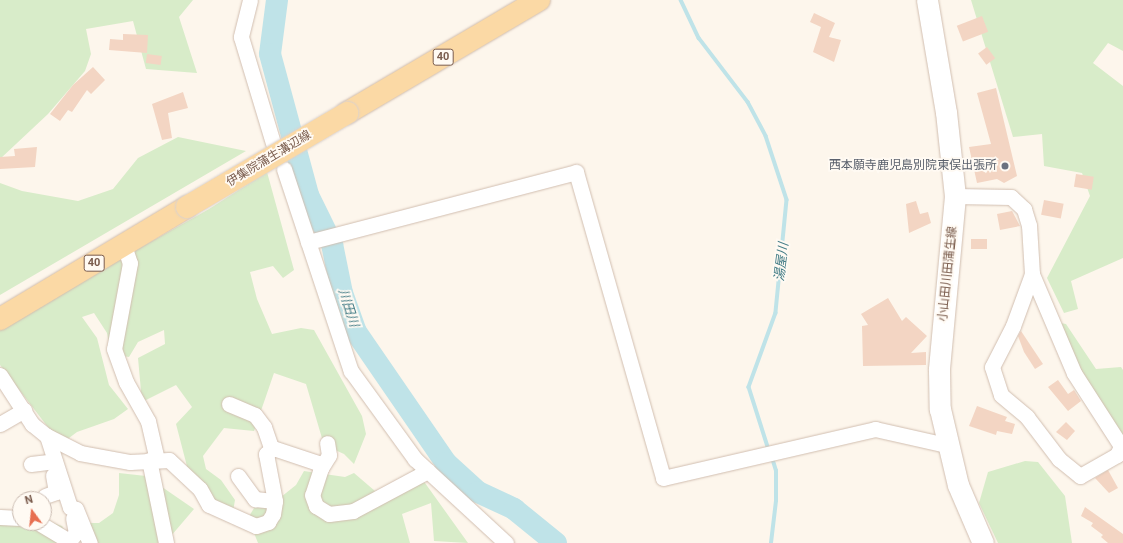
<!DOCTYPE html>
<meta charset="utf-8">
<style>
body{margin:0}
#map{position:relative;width:1123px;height:543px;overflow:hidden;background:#fdf6ec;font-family:Roboto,"Noto Sans JP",sans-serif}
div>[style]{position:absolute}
.green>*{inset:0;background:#d8ecc9}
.stream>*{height:3.5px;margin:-1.75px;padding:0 1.75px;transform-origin:1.75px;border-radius:1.75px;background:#bfe3e8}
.river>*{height:22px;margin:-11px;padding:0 11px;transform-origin:11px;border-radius:11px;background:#bfe3e8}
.building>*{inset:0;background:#f3d5c3;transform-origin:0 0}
.roads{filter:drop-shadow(0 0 1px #d1beb0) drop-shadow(0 0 1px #d1beb0)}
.street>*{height:15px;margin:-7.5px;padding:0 7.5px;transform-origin:7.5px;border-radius:7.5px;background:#fff}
.secondary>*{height:21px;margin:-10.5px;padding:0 10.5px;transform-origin:10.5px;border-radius:10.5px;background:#fff}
.primary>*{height:22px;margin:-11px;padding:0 11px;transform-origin:11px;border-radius:11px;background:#fbd9a5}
.bridges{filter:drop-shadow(0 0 1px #dad1cd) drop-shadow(0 0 1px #dad1cd)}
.primary-bridge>*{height:22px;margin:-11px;padding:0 11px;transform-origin:11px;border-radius:11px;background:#fbd9a5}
.dots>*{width:11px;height:11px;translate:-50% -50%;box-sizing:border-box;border:2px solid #fffaf3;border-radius:50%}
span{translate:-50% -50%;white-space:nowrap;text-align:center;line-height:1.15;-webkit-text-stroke:3.5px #fffaf3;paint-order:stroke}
.shield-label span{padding:1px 3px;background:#fffaf3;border:1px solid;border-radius:3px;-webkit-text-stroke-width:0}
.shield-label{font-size:11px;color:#7a5c4d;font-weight:700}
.street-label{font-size:12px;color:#7a5c4d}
.worship-label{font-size:12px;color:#5b616d}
.right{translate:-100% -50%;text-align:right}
.water-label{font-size:13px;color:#437c86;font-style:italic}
.north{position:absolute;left:12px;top:491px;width:40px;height:40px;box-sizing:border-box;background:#fffaf3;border:1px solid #cabbb1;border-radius:50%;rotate:345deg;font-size:11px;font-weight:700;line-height:16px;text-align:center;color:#7a5c4d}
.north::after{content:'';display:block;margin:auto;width:14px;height:18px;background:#e76f51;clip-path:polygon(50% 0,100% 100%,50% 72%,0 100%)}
</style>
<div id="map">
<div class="green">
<i style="clip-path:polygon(0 0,193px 0,179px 17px,197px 73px,146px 69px,133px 21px,86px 29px,91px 54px,85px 71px,48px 114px,0 159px)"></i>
<i style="clip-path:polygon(971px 0,1123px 0,1123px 51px,1108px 43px,1093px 63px,1123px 86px,1123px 258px,1071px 281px,1078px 309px,1064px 313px,1047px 278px,1090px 196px,1082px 173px,1044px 166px,1042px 134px,1013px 137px)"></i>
<i style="clip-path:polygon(178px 137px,246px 151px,0 295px,0 183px,22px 191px,78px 201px,113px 189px,138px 158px)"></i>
<i style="clip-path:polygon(267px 172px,294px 270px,283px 278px,273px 266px,250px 272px,257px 299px,272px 334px,301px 328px,314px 330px,362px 416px,366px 434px,354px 464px,344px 454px,324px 445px,306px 384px,274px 373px,254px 431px,224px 428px,203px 456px,206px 469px,221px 480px,235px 500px,232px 517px,199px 494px,189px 474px,176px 424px,192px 407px,176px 385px,142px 402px,138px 358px,165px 344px,164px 330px,138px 342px,129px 357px,111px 354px,107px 333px,94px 313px,82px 317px,97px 338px,109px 385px,128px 409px,114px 419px,77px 432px,61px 444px,0 365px,0 327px,209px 209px)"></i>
<i style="clip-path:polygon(1055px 322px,1066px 324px,1096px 369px,1121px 367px,1123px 370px,1123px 436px,1079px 377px)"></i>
<i style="clip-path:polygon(1025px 461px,1038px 462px,1065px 496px,1072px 543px,998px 543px,979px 503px,988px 472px)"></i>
<i style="clip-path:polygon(415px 469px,468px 543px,434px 541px,431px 503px,402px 514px,410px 543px,258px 543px,248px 518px,259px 500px,281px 497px,296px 485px,304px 471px,345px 477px,354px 473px,375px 491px,399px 483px)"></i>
<i style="clip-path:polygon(119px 473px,146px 476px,194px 509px,165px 543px,92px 543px,82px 523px,99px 523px,113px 513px,119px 495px)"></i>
<i style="clip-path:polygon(44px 520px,62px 526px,72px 543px,0 543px,0 522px,44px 523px)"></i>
</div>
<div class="stream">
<i style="left:681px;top:0;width:42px;rotate:64.7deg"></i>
<i style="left:699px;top:38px;width:81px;rotate:52.6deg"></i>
<i style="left:748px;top:102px;width:38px;rotate:62deg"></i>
<i style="left:766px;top:136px;width:67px;rotate:71.8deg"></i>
<i style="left:787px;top:200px;width:114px;rotate:95.6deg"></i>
<i style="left:776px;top:313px;width:79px;rotate:110deg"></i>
<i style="left:749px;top:387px;width:66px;rotate:72.4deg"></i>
<i style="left:771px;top:543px;width:42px;rotate:-83.2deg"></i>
<i style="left:776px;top:501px;width:30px;rotate:-90deg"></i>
<i style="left:776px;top:471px;width:14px;rotate:-107deg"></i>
</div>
<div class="river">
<i style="left:277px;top:0;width:54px;rotate:97.4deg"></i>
<i style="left:270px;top:54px;width:146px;rotate:74.9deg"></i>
<i style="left:308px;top:195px;width:55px;rotate:63.9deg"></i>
<i style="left:332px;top:244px;width:50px;rotate:78.5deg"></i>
<i style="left:342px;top:293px;width:41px;rotate:70.3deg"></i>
<i style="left:356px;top:332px;width:159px;rotate:55.5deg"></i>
<i style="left:446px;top:463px;width:43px;rotate:42.2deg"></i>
<i style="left:478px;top:492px;width:40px;rotate:25deg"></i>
<i style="left:514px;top:509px;width:54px;rotate:39deg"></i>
</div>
<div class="building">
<i style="clip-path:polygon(814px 13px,835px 23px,829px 37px,841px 40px,834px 62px,813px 52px,821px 27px,810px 22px)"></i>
<i style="left:982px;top:16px;width:17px;height:27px;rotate:69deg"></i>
<i style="clip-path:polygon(123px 34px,148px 35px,147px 53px,109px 50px,110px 39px,123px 40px)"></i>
<i style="left:987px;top:47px;width:14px;height:11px;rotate:54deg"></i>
<i style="left:147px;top:54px;width:15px;height:9px;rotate:8deg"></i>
<i style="clip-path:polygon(93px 67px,105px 80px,91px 94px,87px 90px,72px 112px,68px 110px,60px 121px,50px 114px,73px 85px)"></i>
<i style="clip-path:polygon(996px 88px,1017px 176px,1004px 183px,997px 179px,977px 183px,969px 147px,991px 144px,977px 93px)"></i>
<i style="clip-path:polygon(183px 92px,188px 108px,168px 113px,172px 138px,162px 140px,152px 104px)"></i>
<i style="clip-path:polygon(37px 147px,35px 167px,0 169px,0 157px,15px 156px,14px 149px)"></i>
<i style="left:1076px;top:174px;width:18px;height:13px;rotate:9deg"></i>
<i style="left:1044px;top:200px;width:20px;height:15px;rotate:11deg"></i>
<i style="clip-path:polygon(916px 201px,920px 214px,928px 212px,931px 223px,909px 233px,906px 204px)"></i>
<i style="clip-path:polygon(1012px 211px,1020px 226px,1000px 230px,997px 214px)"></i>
<i style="left:987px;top:239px;width:10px;height:16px;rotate:90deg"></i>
<i style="clip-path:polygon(888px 298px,902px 321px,906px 317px,927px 336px,911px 353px,926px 352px,926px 365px,863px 366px,862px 326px,868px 325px,861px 314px)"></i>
<i style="clip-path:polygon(1021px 331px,1043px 364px,1035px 369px,1024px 352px,1018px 336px)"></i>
<i style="clip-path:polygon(1058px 380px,1068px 394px,1074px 390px,1081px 401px,1068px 411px,1048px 387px)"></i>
<i style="clip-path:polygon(977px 406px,1007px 417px,1005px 421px,1015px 424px,1012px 434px,997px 431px,996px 435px,969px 426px)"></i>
<i style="clip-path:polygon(1066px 422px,1075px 431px,1067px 440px,1056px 432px)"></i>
<i style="clip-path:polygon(1108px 470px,1118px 488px,1109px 493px,1095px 478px)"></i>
<i style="clip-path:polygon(1085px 507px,1123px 534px,1123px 543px,1108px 543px,1101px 537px,1103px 535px,1091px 526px,1093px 523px,1081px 516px)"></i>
</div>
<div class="roads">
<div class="street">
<i style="left:250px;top:0;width:38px;rotate:104deg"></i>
<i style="left:241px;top:37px;width:111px;rotate:73.2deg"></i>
<i style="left:284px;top:169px;width:213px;rotate:71.7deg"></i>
<i style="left:351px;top:371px;width:109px;rotate:54deg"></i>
<i style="left:415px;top:459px;width:124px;rotate:42.7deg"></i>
<i style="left:955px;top:196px;width:56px;rotate:1deg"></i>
<i style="left:1011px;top:197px;width:18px;rotate:43deg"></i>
<i style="left:1024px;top:209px;width:17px;rotate:73deg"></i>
<i style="left:1029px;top:225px;width:49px;rotate:86.5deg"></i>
<i style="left:1032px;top:274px;width:55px;rotate:110.1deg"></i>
<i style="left:1013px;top:326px;width:46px;rotate:117.1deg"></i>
<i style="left:992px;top:367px;width:29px;rotate:72deg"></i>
<i style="left:1001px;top:395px;width:34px;rotate:40deg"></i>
<i style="left:1027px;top:417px;width:53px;rotate:52.7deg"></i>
<i style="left:1059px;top:459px;width:27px;rotate:39deg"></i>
<i style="left:1080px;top:476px;width:43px;rotate:-29.6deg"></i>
<i style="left:1117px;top:455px;width:10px;rotate:-66deg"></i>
<i style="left:1121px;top:446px;width:87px;rotate:-122.8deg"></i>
<i style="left:1074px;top:373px;width:108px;rotate:-113deg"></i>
<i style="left:308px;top:242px;width:277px;rotate:-14.6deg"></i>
<i style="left:576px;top:172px;width:318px;rotate:74.1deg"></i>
<i style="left:663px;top:478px;width:218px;rotate:-13deg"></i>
<i style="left:875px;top:429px;width:73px;rotate:12.7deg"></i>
<i style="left:124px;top:245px;width:19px;rotate:72deg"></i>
<i style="left:130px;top:263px;width:87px;rotate:100.5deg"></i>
<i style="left:114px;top:349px;width:35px;rotate:70deg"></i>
<i style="left:126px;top:382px;width:45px;rotate:60.6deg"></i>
<i style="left:148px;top:421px;width:39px;rotate:77deg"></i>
<i style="left:0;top:375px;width:59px;rotate:56.9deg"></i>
<i style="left:32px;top:424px;width:19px;rotate:39deg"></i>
<i style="left:47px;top:436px;width:37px;rotate:27deg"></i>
<i style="left:80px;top:453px;width:51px;rotate:10.2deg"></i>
<i style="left:130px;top:462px;width:39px;rotate:-3deg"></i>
<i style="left:169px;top:460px;width:42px;rotate:43.1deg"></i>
<i style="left:200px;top:489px;width:18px;rotate:61deg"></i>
<i style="left:209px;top:505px;width:51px;rotate:24.1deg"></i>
<i style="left:256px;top:526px;width:13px;rotate:-18deg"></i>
<i style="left:268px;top:522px;width:9px;rotate:-58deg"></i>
<i style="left:273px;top:514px;width:13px;rotate:-81deg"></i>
<i style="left:275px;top:501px;width:48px;rotate:-100.8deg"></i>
<i style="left:266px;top:454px;width:9px;rotate:-41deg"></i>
<i style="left:273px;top:448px;width:47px;rotate:18.4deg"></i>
<i style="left:318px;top:463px;width:6px;rotate:59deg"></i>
<i style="left:321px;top:468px;width:28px;rotate:108deg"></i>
<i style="left:312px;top:495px;width:12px;rotate:70deg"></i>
<i style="left:316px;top:506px;width:15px;rotate:32deg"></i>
<i style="left:329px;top:514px;width:24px;rotate:-7deg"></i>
<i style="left:353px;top:511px;width:85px;rotate:-28.1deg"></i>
<i style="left:229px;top:404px;width:28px;rotate:23deg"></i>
<i style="left:255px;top:415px;width:15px;rotate:53deg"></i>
<i style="left:264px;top:427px;width:24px;rotate:71deg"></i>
<i style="left:0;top:424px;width:28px;rotate:-30deg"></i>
<i style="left:47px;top:436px;width:75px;rotate:72.1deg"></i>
<i style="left:70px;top:507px;width:6px;rotate:18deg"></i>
<i style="left:76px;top:509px;width:37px;rotate:68deg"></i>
<i style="left:149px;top:460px;width:85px;rotate:78.4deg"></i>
<i style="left:31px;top:464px;width:24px;rotate:-7deg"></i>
<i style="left:321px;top:468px;width:15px;rotate:-58deg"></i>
<i style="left:329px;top:455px;width:12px;rotate:-99deg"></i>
<i style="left:238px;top:476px;width:29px;rotate:54deg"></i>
<i style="left:255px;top:499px;width:20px;rotate:6deg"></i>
<i style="left:45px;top:496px;width:12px;rotate:-20deg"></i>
<i style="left:56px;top:492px;width:17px;rotate:-100deg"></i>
<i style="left:0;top:517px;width:20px;rotate:3deg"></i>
<i style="left:39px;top:523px;width:35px;rotate:31deg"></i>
<i style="left:69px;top:541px;width:11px;rotate:-49deg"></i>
<i style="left:76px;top:533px;width:15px;rotate:-101deg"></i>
</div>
<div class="secondary">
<i style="left:927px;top:0;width:114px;rotate:80.4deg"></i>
<i style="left:946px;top:112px;width:84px;rotate:83.9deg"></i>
<i style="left:955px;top:196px;width:175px;rotate:95.3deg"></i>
<i style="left:939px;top:370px;width:39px;rotate:89deg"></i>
<i style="left:940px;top:409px;width:78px;rotate:76.7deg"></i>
<i style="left:958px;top:485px;width:63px;rotate:66.7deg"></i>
</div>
<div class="primary">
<i style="left:347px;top:113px;width:223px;rotate:-30.5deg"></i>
<i style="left:0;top:319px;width:218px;rotate:-30.9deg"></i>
</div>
</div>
<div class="bridges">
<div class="primary-bridge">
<i style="left:187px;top:207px;width:186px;rotate:-30.4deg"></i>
</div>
</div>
<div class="dots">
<i style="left:1005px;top:166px;background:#6b7280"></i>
</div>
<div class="shield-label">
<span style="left:443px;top:57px">40</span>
<span style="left:94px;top:263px">40</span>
</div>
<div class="street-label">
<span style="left:269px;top:159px;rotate:-31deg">伊集院蒲生溝辺線</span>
<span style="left:948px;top:274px;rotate:-84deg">小山田川田蒲生線</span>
</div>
<div class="worship-label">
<span class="right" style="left:997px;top:166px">西本願寺鹿児島別院東俣出張所</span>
</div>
<div class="water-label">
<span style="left:782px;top:262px;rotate:-83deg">湯屋川</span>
<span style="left:348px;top:308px;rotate:72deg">川田川</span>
</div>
<div class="north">N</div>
</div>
